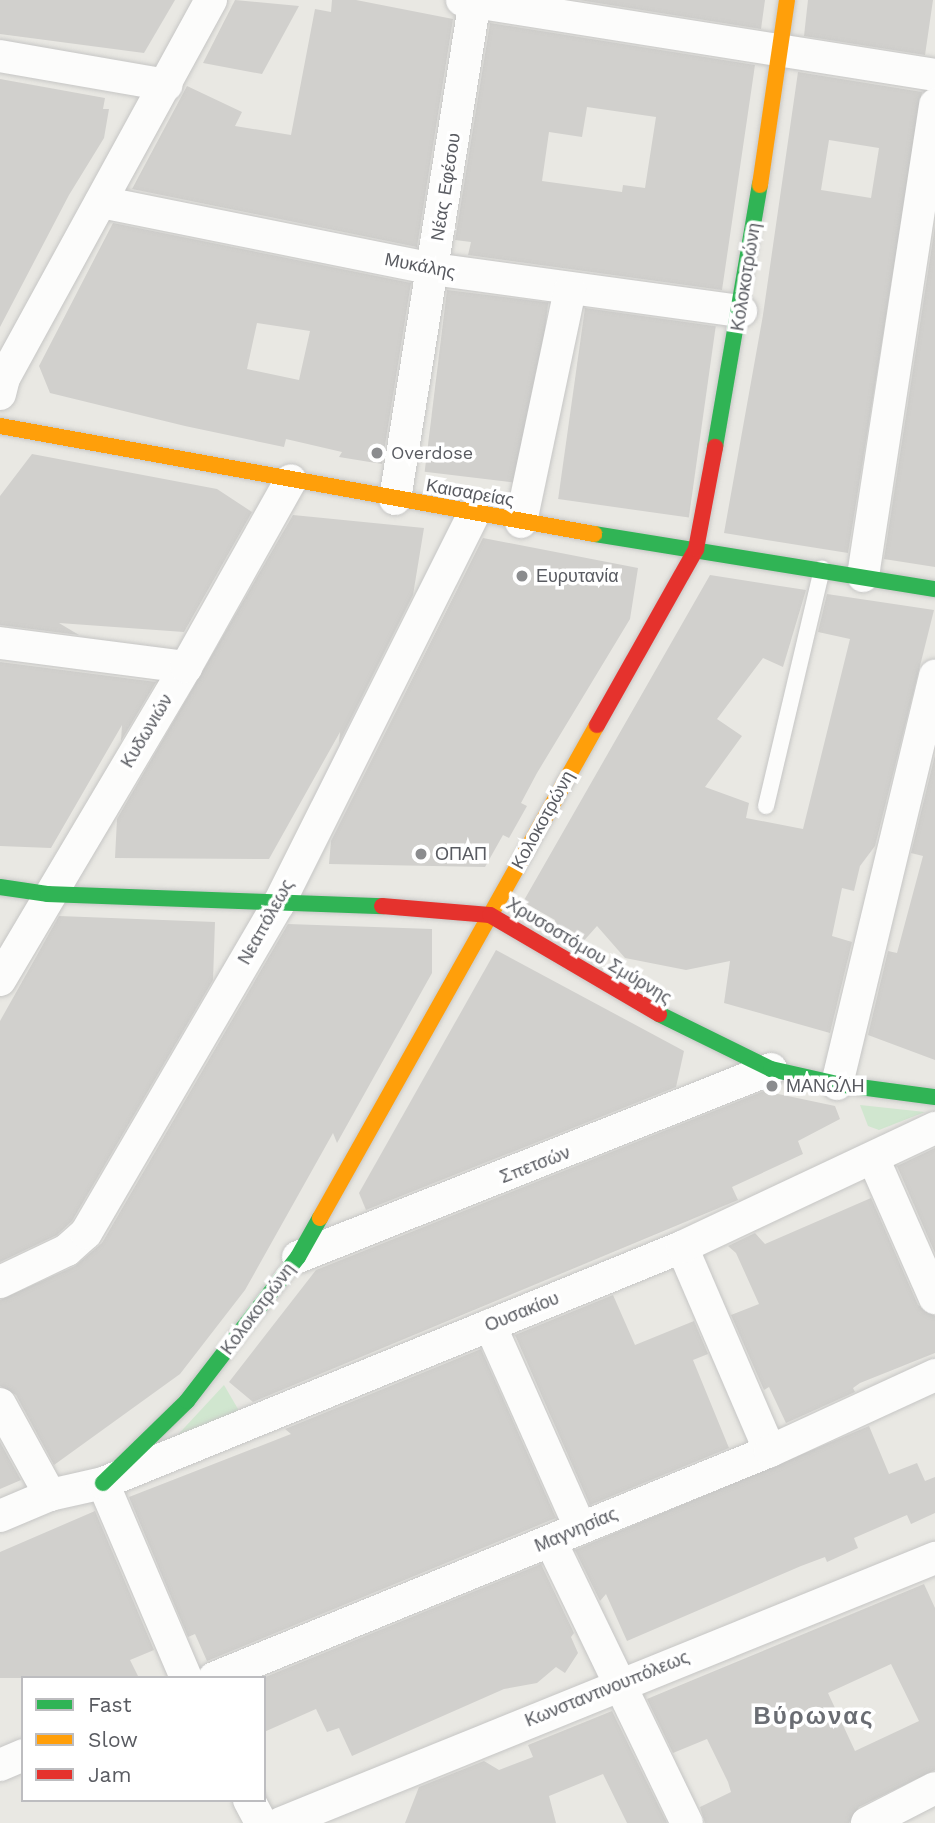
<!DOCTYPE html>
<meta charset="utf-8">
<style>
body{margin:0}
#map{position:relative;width:935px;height:1823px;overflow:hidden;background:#e9e8e3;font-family:"Work Sans",sans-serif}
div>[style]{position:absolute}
.green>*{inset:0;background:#d0e6cf}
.building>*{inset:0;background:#d1d0cd;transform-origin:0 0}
.roads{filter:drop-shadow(0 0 2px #c6c6c5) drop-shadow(0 0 2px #c6c6c5)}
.lane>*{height:16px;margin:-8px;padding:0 8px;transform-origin:8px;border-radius:8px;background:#fcfcfb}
.street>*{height:32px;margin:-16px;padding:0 16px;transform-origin:16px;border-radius:16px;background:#fcfcfb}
.fast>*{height:16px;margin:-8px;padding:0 8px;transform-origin:8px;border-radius:8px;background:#30b455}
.slow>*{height:16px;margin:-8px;padding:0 8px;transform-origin:8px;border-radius:8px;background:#ff9f0a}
.jam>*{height:16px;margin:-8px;padding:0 8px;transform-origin:8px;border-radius:8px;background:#e5322d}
.dots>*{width:19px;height:19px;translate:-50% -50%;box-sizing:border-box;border:4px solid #fff;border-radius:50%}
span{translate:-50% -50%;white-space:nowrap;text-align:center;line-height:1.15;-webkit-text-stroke:7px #fff;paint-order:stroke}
.street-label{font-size:18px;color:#595b61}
.poi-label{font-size:18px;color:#595b61}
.left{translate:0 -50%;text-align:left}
.district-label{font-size:24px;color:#6a6d73;font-weight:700;letter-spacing:2px}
.legend{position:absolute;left:21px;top:1676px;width:245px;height:126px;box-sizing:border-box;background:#fff;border:2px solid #bdbdc0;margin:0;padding:9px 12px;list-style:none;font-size:21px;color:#595b61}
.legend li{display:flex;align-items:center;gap:14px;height:35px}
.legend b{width:35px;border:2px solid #bdbdc0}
</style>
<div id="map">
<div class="green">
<i style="clip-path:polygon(860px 1105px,925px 1112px,879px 1130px,868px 1126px)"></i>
<i style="clip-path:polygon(224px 1385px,245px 1421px,160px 1454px)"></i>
</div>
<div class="building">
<i style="clip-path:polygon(0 0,175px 0,144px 53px,0 34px)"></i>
<i style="clip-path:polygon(235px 0,299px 6px,262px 74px,203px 63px)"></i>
<i style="clip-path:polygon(332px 0,356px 0,453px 19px,417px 247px,132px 189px,187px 86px,242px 112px,235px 126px,291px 135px,315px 9px,331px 12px)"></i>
<i style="clip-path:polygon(579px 0,765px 0,761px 29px)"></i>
<i style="clip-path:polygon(808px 0,933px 0,925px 55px,804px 36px)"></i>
<i style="clip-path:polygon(evenodd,490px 23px,755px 65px,722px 290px,468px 255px,471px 242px,455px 240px,490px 23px,587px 107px,656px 117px,645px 188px,623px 185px,622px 192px,542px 181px,549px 132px,582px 137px,587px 107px)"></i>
<i style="clip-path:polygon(evenodd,798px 72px,922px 92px,848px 553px,724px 533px,763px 315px,798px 72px,829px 140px,879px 148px,871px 198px,821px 190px,829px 140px)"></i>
<i style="clip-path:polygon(0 79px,105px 98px,103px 109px,109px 109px,104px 138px,69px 195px,0 327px)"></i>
<i style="clip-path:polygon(evenodd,113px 223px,411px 283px,382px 464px,339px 457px,342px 452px,286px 439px,284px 447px,185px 426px,50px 393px,39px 366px,113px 223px,257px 323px,310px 331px,299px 380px,247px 369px,257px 323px)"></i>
<i style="clip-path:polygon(935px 226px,935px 567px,884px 559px)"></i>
<i style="left:447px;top:290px;width:102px;height:183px;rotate:7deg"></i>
<i style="left:585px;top:308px;width:132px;height:193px;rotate:8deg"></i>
<i style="clip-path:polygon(32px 454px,217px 489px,252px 512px,184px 632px,59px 623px,79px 635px,0 625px,0 496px)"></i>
<i style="clip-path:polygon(293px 515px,424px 528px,413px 595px,339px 743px,340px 732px,269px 859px,115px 858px,117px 819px)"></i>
<i style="clip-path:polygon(483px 538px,638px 568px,630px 619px,537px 773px,521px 803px,527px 806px,509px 838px,503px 835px,485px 867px,329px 864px,331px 841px)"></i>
<i style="clip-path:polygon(710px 575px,806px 590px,783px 667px,763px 658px,717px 719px,742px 736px,705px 787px,749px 803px,746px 818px,803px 829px,850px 639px,818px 632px,827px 594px,934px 610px,875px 846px,860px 866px,854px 891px,842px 888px,832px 936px,852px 942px,830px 1033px,724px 1003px,730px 961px,686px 970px,625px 958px,597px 926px,581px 944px,554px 928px,555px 920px,523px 902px)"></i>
<i style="clip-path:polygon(0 662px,156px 682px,121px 741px,122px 725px,51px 848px,0 846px)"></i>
<i style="clip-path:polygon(935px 755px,935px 1060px,868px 1035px,888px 951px,897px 953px,923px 856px,911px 853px)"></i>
<i style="clip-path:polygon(59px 916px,215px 922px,213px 980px,72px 1221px,57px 1235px,0 1262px,0 1021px)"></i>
<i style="clip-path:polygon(288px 924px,432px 929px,432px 973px,337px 1143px,333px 1133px,245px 1290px,180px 1374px,54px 1465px,16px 1395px,0 1386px,0 1300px,75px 1266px,102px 1243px)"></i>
<i style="clip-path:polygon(496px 950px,684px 1051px,676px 1087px,366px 1210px,359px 1193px)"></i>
<i style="clip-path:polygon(764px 1091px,835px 1106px,840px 1119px,798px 1141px,803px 1154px,732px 1187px,738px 1200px,253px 1402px,229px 1382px,316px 1270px)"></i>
<i style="clip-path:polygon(935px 1148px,935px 1253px,897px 1166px)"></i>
<i style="clip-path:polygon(871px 1198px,918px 1305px,935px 1316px,935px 1353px,860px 1383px,853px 1388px,855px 1392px,786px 1423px,769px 1387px,764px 1390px,731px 1315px,759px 1304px,736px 1253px,728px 1246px,755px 1233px,765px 1244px)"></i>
<i style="clip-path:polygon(613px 1295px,635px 1345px,694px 1321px,708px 1354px,693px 1360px,729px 1448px,590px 1505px,515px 1335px)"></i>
<i style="clip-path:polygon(481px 1349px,556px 1518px,207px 1661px,195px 1634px,188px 1637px,129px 1497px,291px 1434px,285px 1429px)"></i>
<i style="clip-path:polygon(869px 1426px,889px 1474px,917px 1463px,925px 1481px,935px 1477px,935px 1513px,911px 1524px,907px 1515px,854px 1538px,858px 1548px,827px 1562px,825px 1557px,801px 1566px,627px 1641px,606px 1594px,600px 1601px,575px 1550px)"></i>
<i style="clip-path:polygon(0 1442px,21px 1480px,0 1489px)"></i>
<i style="clip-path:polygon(95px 1511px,154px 1650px,130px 1660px,139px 1678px,0 1678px,0 1552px)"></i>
<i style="clip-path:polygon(541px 1564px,574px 1633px,571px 1637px,578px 1653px,565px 1673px,556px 1667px,537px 1683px,504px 1689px,352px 1756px,339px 1728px,327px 1732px,316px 1709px,264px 1732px,263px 1678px)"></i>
<i style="clip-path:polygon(evenodd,924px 1584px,935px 1608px,935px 1770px,859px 1807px,849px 1823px,705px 1823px,700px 1807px,731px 1792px,728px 1782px,707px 1739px,673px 1753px,647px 1699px,924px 1584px,891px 1664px,919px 1721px,855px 1751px,828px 1693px,891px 1664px)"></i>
<i style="clip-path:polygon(612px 1711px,667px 1823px,627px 1823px,603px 1774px,549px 1796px,556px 1823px,405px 1823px,419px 1787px,484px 1761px,499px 1770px,533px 1757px,528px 1745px)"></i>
</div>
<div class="roads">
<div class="lane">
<i style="left:766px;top:806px;width:244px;rotate:-76.7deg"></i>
</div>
<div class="street">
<i style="left:462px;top:0;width:479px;rotate:9deg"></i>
<i style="left:0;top:56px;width:169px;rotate:9.9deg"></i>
<i style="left:101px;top:202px;width:339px;rotate:11.4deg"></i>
<i style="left:433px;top:269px;width:311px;rotate:7.8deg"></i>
<i style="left:0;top:394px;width:16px;rotate:-76deg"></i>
<i style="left:4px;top:378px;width:431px;rotate:-61.3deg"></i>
<i style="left:395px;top:499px;width:505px;rotate:-80.89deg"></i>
<i style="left:521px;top:522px;width:237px;rotate:-78.1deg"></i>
<i style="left:863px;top:576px;width:477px;rotate:-81.3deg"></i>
<i style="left:0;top:643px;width:188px;rotate:7.4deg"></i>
<i style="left:0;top:980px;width:364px;rotate:-59.3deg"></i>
<i style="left:186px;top:667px;width:214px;rotate:-60.7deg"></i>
<i style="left:837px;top:1084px;width:420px;rotate:-76.5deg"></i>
<i style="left:874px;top:1160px;width:151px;rotate:66.2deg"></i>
<i style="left:682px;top:1247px;width:222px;rotate:66.7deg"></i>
<i style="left:298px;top:1257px;width:509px;rotate:-21.68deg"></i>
<i style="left:0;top:1282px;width:74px;rotate:-25.5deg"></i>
<i style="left:67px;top:1250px;width:25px;rotate:-42deg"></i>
<i style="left:86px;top:1233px;width:380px;rotate:-59.7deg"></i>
<i style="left:278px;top:905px;width:437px;rotate:-63.4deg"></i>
<i style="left:490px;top:1325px;width:221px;rotate:66deg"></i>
<i style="left:0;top:1404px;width:104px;rotate:61.2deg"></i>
<i style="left:103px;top:1483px;width:212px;rotate:66.9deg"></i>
<i style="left:0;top:1516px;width:54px;rotate:-22.8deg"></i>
<i style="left:50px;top:1495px;width:54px;rotate:-12.8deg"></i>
<i style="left:103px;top:1483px;width:625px;rotate:-22.18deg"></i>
<i style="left:682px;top:1247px;width:280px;rotate:-25.2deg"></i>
<i style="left:551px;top:1542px;width:312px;rotate:64.2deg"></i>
<i style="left:214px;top:1678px;width:601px;rotate:-22.21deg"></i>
<i style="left:770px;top:1451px;width:182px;rotate:-24.7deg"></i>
<i style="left:0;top:1765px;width:25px;rotate:-23deg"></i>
<i style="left:249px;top:1800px;width:26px;rotate:62deg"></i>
<i style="left:281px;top:1823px;width:706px;rotate:-22.06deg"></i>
<i style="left:867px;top:1823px;width:76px;rotate:-27.2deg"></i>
</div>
<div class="fast">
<i style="left:715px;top:447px;width:266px;rotate:-80.3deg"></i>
<i style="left:594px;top:534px;width:345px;rotate:9.2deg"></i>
<i style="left:0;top:887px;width:49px;rotate:8.3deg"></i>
<i style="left:48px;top:894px;width:334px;rotate:2.1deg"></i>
<i style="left:659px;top:1014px;width:125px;rotate:26.2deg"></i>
<i style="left:771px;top:1069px;width:68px;rotate:12.8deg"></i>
<i style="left:837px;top:1084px;width:99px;rotate:7.6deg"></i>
<i style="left:103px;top:1483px;width:117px;rotate:-44.3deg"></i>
<i style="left:187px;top:1401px;width:182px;rotate:-52.4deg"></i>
<i style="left:298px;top:1257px;width:45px;rotate:-60.6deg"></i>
</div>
<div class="slow">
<i style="left:760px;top:185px;width:187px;rotate:-81.7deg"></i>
<i style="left:0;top:426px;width:604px;rotate:10.3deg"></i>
<i style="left:320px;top:1218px;width:565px;rotate:-60.67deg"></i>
</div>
<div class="jam">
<i style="left:597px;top:725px;width:202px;rotate:-60.6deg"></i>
<i style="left:696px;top:549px;width:104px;rotate:-79.4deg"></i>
<i style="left:382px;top:906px;width:108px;rotate:4.8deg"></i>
<i style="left:490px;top:915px;width:196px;rotate:30.4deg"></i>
</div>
</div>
<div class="dots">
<i style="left:377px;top:453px;background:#8b8c8e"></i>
<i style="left:522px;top:576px;background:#8b8c8e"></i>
<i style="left:421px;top:854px;background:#8b8c8e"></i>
<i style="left:772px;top:1086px;background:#8b8c8e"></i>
</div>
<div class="street-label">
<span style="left:446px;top:187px;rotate:-81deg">Νέας Εφέσου</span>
<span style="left:420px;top:266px;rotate:11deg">Μυκάλης</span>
<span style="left:746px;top:277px;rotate:-81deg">Κολοκοτρώνη</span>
<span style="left:470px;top:493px;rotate:10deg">Καισαρείας</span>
<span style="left:147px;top:731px;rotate:-59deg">Κυδωνιών</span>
<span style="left:543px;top:820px;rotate:-61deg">Κολοκοτρώνη</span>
<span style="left:266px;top:922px;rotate:-61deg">Νεαπόλεως</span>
<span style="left:589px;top:951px;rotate:31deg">Χρυσοστόμου Σμύρνης</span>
<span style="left:535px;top:1165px;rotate:-21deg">Σπετσών</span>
<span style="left:258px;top:1309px;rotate:-53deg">Κολοκοτρώνη</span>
<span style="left:522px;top:1312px;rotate:-22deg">Ουσακίου</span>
<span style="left:576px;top:1530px;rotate:-23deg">Μαγνησίας</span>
<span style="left:607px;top:1689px;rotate:-22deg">Κωνσταντινουπόλεως</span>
</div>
<div class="poi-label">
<span class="left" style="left:391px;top:453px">Overdose</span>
<span class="left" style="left:536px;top:576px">Ευρυτανία</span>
<span class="left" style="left:435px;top:854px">ΟΠΑΠ</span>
<span class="left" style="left:786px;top:1086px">ΜΑΝΏΛΗ</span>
</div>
<div class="district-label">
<span style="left:814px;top:1717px">Βύρωνας</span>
</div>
<ul class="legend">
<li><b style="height:9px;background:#30b455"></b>Fast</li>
<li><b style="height:9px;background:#ff9f0a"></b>Slow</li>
<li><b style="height:9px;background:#e5322d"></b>Jam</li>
</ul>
</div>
